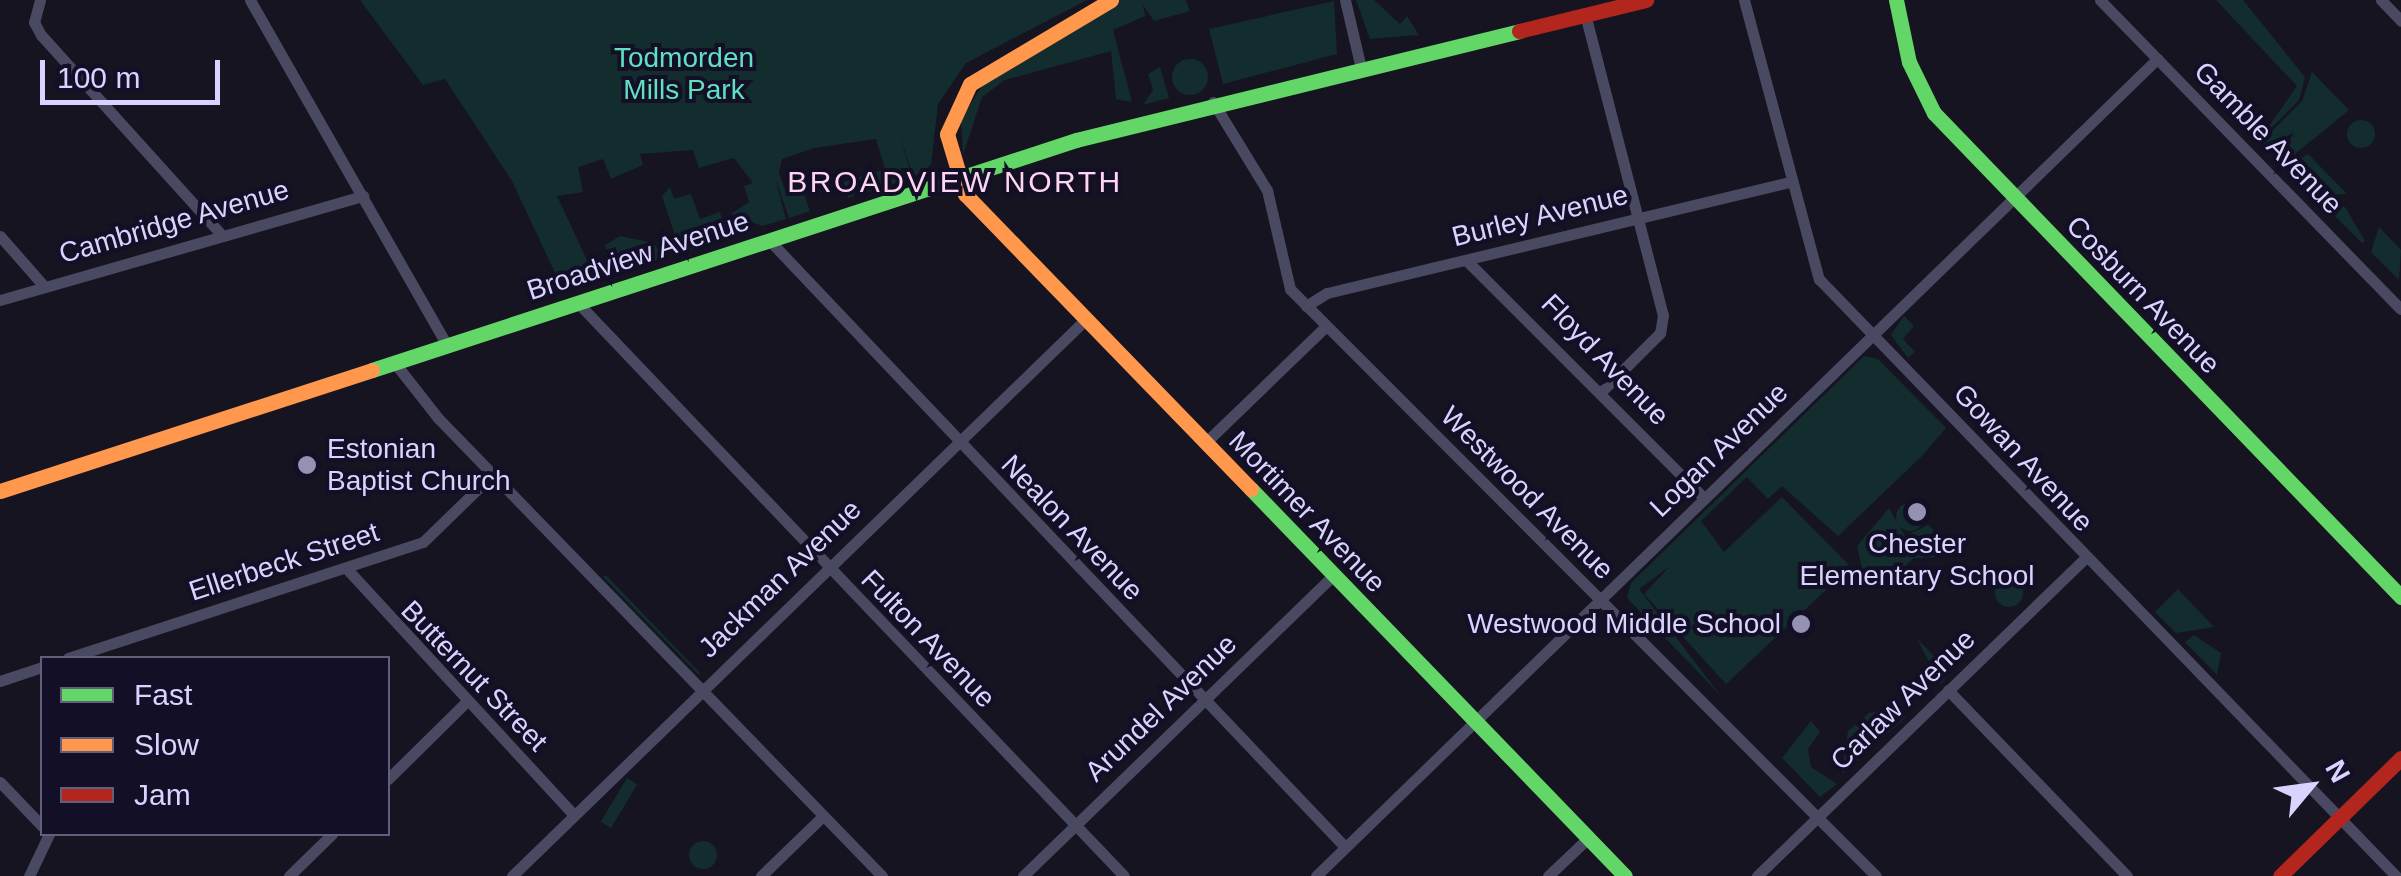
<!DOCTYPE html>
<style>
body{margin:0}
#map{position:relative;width:2401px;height:876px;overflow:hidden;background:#161421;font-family:Helvetica,sans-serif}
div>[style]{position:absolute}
.green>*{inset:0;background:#132c2d;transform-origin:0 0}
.round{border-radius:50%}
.street>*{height:11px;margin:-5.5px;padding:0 5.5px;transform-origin:5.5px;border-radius:5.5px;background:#4a4962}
.fast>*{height:15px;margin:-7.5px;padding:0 7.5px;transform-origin:7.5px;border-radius:7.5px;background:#63d668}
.slow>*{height:15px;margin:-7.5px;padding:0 7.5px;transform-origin:7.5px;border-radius:7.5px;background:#ff974d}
.jam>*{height:15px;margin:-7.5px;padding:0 7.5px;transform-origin:7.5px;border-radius:7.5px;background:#b3261e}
.dots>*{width:28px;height:28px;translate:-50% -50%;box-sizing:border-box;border:5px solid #130f26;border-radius:50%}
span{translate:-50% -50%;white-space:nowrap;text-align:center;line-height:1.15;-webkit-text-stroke:8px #130f26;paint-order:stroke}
.park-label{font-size:28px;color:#5fe0c0}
.street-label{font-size:28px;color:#d9d4ff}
.poi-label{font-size:28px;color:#d9d4ff}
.left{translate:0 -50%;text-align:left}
.right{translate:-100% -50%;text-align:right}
.neighbourhood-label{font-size:30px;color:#ffd6f0;letter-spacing:2.5px}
.legend{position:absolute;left:40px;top:656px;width:350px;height:180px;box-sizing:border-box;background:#130f26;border:2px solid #625e7d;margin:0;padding:12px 18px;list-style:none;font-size:30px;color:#d9d4ff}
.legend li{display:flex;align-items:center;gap:20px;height:50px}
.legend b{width:50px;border:2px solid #625e7d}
.north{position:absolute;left:2261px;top:736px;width:100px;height:100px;-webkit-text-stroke:8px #130f26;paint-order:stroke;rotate:61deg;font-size:28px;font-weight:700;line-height:40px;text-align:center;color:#d9d4ff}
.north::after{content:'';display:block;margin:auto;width:35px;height:45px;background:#d9d4ff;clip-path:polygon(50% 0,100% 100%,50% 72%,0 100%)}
.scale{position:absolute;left:40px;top:60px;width:180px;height:45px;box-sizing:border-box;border:5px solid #d9d4ff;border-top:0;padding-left:12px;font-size:30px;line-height:35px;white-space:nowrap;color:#d9d4ff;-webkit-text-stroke:8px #130f26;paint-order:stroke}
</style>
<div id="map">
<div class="green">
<i style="clip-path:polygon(360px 0,1087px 0,966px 63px,938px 104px,931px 165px,913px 177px,899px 132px,912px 178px,848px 198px,844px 182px,885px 169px,876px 139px,814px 148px,782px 159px,779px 173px,787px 196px,803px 191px,810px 211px,789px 218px,775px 178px,786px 219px,762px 226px,731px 214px,749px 202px,744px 186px,753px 183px,734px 158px,699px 168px,693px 150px,640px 154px,643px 165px,611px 179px,603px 159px,578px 167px,583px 192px,557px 196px,596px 279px,563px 290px,512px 181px,445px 79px,423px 85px)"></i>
<i style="clip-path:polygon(1119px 0,1186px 0,1190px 11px,1154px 21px,1143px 5px,1145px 16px,1113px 30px,1132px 102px,1116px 99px,1111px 51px,1005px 80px,982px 97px,963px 155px,961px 120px,983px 84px)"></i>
<i style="clip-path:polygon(1356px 0,1374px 0,1400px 24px,1407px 16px,1419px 35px,1370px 39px)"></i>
<i style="clip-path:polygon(2216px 0,2243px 0,2305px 77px,2299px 100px,2260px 139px,2254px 127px,2263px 135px,2297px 86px)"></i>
<i style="clip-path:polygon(1334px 1px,1337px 54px,1223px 84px,1209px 29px)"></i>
<i class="round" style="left:1172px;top:59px;width:36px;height:36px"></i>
<i style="clip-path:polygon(1160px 67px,1169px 98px,1143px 105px,1153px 90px,1148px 74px)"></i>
<i style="clip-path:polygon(2312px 72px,2349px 110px,2284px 163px,2262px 141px,2302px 101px)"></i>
<i class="round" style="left:2347px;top:120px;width:28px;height:28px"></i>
<i style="clip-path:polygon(2308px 154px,2311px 157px,2347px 194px,2315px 196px,2287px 167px)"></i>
<i style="clip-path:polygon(670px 187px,674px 199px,691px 194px,700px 219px,720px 212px,727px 238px,681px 253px,662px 196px)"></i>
<i style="clip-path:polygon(2324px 205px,2345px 207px,2365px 241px,2362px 243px)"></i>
<i style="clip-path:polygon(2379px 227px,2401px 250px,2399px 280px,2371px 252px)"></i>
<i style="clip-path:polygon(620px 236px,654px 243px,663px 258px,613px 274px,605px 245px)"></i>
<i style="clip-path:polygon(1904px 316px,1914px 326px,1903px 339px,1915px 352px,1908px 358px,1891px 335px)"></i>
<i style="clip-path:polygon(1864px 356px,1878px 359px,1946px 428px,1922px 456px,1838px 536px,1782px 486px,1768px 499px,1747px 477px,1701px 521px,1724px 552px,1782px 497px,1848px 564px,1845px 572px,1726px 684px,1644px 594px,1669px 567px,1639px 589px,1721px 696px,1627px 598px,1631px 583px)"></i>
<i class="round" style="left:1896px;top:503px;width:28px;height:28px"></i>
<i style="clip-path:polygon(1889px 508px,1905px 536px,1928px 525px,1937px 533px,1938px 557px,1914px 558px,1896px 574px,1862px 569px,1857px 546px)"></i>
<i style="clip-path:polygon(606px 575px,700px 673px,699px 675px,603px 577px)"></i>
<i class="round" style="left:1995px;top:579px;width:28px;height:28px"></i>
<i style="clip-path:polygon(2178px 589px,2214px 627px,2176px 633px,2155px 612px)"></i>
<i style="clip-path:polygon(2194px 635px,2221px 653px,2217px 675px,2185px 642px)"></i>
<i style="clip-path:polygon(1917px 639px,1945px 667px,1955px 663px,1941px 684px)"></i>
<i style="clip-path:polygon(1901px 708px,1906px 717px,1842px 774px,1848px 731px,1869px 713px)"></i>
<i style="clip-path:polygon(1811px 721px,1820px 732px,1808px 749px,1811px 767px,1837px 784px,1820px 797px,1782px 758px)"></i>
<i style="left:627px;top:778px;width:12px;height:51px;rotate:31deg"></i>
<i class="round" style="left:689px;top:841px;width:28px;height:28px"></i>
</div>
<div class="street">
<i style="left:40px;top:0;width:23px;rotate:105deg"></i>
<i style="left:34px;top:22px;width:15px;rotate:62deg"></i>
<i style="left:41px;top:35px;width:266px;rotate:47.9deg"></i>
<i style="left:250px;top:0;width:397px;rotate:60.3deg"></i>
<i style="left:1345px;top:0;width:66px;rotate:76.8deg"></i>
<i style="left:1744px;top:0;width:289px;rotate:75deg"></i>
<i style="left:1819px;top:279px;width:830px;rotate:45.98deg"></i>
<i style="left:2100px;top:0;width:431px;rotate:45.8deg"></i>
<i style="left:2381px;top:0;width:29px;rotate:46deg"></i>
<i style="left:1585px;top:14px;width:311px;rotate:75.5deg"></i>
<i style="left:1663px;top:315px;width:18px;rotate:99deg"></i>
<i style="left:1660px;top:333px;width:83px;rotate:135deg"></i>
<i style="left:1213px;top:102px;width:103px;rotate:58.5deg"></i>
<i style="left:1267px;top:190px;width:102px;rotate:76.9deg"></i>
<i style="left:1290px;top:289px;width:829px;rotate:45.05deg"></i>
<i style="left:0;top:236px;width:67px;rotate:48.7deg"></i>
<i style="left:769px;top:240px;width:837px;rotate:46.5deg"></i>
<i style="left:1467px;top:261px;width:335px;rotate:45deg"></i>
<i style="left:0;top:300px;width:378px;rotate:-16deg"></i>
<i style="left:578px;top:303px;width:791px;rotate:46.38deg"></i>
<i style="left:1306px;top:306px;width:25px;rotate:-32deg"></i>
<i style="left:1327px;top:293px;width:475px;rotate:-13.5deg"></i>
<i style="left:394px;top:362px;width:71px;rotate:51.8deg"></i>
<i style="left:438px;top:418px;width:638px;rotate:45.89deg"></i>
<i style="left:1205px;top:443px;width:168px;rotate:-44deg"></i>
<i style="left:346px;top:568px;width:335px;rotate:47.3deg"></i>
<i style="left:68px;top:658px;width:373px;rotate:-18.1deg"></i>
<i style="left:423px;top:542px;width:96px;rotate:-44.2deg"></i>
<i style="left:0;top:681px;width:44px;rotate:-18.4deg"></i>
<i style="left:1948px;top:690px;width:258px;rotate:46.1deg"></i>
<i style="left:388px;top:779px;width:108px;rotate:-44.6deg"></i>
<i style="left:0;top:782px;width:61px;rotate:46.3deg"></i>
<i style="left:29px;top:876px;width:47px;rotate:-64.5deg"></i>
<i style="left:289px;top:876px;width:60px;rotate:-44.3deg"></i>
<i style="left:512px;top:876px;width:798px;rotate:-44.14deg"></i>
<i style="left:761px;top:876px;width:86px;rotate:-44.1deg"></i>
<i style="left:1023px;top:876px;width:433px;rotate:-44.1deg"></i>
<i style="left:1316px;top:876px;width:1173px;rotate:-44.17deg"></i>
<i style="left:1548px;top:876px;width:55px;rotate:-43.5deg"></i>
<i style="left:1757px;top:876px;width:455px;rotate:-44.1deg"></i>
</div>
<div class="fast">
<i style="left:1896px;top:0;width:63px;rotate:78.2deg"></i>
<i style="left:1909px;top:62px;width:57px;rotate:63.9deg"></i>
<i style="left:1934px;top:113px;width:673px;rotate:46.02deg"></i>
<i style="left:372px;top:370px;width:741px;rotate:-18.09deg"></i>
<i style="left:1076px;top:140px;width:456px;rotate:-13.8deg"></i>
<i style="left:1251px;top:489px;width:538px;rotate:45.98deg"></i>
</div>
<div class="slow">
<i style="left:1111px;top:0;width:164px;rotate:149.2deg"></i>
<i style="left:970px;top:84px;width:55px;rotate:114.7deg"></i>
<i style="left:947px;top:134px;width:63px;rotate:73.3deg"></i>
<i style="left:965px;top:194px;width:411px;rotate:45.9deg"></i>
<i style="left:0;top:491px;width:391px;rotate:-18deg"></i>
</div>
<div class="jam">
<i style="left:1519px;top:31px;width:131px;rotate:-13.7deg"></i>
<i style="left:2280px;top:876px;width:169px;rotate:-44.3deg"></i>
</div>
<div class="dots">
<i style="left:307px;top:465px;background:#9591b1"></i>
<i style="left:1917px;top:512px;background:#9591b1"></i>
<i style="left:1801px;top:624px;background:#9591b1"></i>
</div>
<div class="park-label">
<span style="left:684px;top:74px">Todmorden<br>Mills Park</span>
</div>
<div class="street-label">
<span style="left:2268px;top:138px;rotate:46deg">Gamble Avenue</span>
<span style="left:1540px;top:216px;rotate:-14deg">Burley Avenue</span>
<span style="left:174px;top:222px;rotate:-16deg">Cambridge Avenue</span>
<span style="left:638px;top:256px;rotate:-18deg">Broadview Avenue</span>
<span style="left:2143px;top:295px;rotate:46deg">Cosburn Avenue</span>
<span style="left:1605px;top:360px;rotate:46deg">Floyd Avenue</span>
<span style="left:1719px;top:450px;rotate:-44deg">Logan Avenue</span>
<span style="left:2023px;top:458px;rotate:47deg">Gowan Avenue</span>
<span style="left:1527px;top:493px;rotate:45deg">Westwood Avenue</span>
<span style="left:1307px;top:512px;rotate:46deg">Mortimer Avenue</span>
<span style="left:1072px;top:528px;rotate:46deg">Nealon Avenue</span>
<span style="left:284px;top:562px;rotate:-18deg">Ellerbeck Street</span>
<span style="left:780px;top:579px;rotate:-44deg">Jackman Avenue</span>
<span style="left:928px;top:639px;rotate:46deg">Fulton Avenue</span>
<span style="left:474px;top:676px;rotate:46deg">Butternut Street</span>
<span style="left:1903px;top:700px;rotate:-44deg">Carlaw Avenue</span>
<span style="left:1161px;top:708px;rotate:-44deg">Arundel Avenue</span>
</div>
<div class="poi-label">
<span class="left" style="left:327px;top:465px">Estonian<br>Baptist Church</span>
<span style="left:1917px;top:560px">Chester<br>Elementary School</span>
<span class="right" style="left:1781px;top:624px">Westwood Middle School</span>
</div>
<div class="neighbourhood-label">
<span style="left:955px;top:182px">BROADVIEW NORTH</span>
</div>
<ul class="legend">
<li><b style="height:12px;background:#63d668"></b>Fast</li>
<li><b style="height:12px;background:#ff974d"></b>Slow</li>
<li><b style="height:12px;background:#b3261e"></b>Jam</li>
</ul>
<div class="north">N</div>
<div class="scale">100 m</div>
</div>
